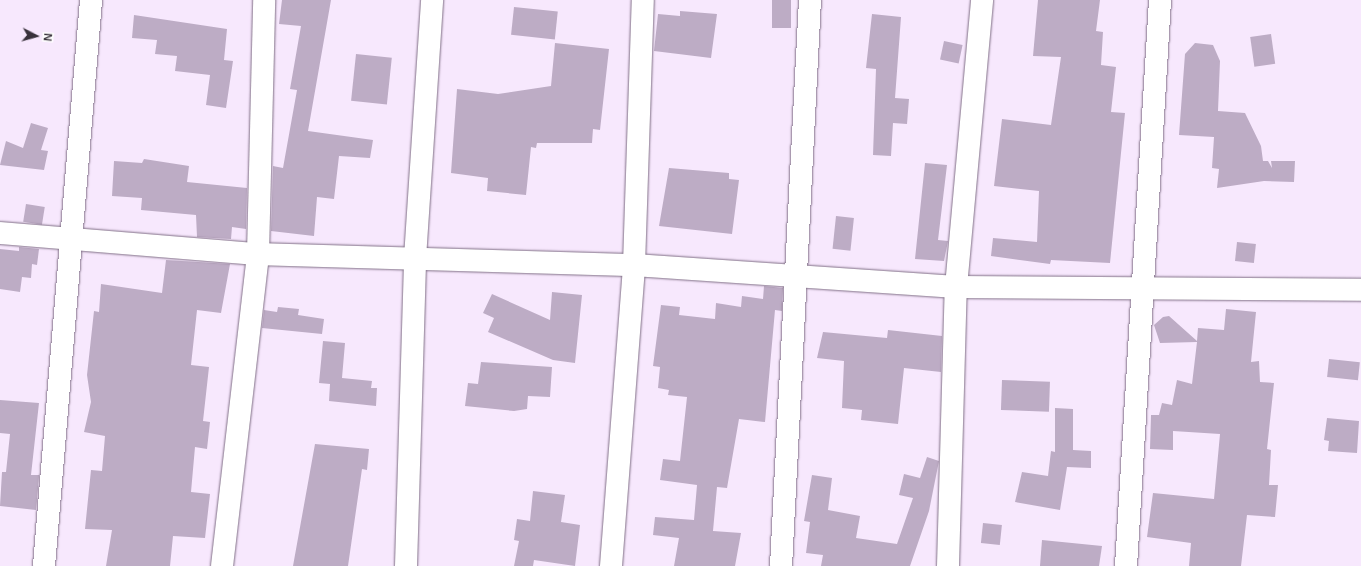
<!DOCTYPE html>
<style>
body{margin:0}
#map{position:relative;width:1361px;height:566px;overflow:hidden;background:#f7e8fd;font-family:Arial,sans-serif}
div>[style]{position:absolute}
.building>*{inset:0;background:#bdacc5;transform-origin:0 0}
.roads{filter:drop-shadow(0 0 1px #817087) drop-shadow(0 0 1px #817087)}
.minor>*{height:22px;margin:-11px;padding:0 11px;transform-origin:11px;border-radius:11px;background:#fff}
span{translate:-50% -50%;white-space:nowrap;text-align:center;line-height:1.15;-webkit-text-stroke:4px #fff;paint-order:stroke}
.north{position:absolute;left:16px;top:16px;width:40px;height:40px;-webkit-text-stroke:3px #fff;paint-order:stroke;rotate:96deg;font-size:11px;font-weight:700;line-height:16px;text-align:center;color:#38313b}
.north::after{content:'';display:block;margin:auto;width:14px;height:18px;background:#38313b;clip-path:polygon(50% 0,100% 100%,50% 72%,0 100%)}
</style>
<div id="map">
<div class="building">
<i style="clip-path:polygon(282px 0,331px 0,308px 131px,373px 140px,370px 158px,339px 156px,334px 199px,317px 197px,314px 236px,271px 231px,273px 166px,283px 168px,297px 90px,290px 89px,301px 26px,279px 24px)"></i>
<i style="left:772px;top:0;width:19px;height:28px"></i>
<i style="clip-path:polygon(1038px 0,1100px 0,1096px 31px,1103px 32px,1101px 65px,1116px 67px,1111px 112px,1125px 113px,1110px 263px,1051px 260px,1050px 264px,991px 256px,993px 238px,1037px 242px,1039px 191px,994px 186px,1002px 119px,1051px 125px,1061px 57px,1033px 56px)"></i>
<i style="left:514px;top:7px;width:44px;height:28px;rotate:6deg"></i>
<i style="clip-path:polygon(680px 11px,717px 14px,711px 58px,654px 51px,658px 14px,680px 16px)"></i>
<i style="clip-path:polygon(872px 14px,901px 17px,895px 98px,909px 99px,907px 124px,893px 123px,891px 156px,873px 155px,876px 69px,866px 68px)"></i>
<i style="clip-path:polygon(134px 15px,227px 29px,224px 60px,233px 61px,226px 108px,206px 105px,210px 75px,175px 71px,177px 56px,155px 54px,157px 40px,132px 38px)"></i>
<i style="left:1271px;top:34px;width:30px;height:21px;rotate:82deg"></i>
<i style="left:944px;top:41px;width:19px;height:19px;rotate:12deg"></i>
<i style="clip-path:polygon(555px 43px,609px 49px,600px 130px,593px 129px,592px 143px,537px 143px,536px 148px,531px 147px,526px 195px,487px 191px,488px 178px,451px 173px,457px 89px,498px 94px,551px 86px)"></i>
<i style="clip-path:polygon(1195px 43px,1213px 45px,1220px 61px,1218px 111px,1245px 113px,1261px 146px,1263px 161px,1268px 161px,1272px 168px,1271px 161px,1295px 161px,1294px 182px,1264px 181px,1217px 188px,1219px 169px,1212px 168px,1214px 137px,1179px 135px,1185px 54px)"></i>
<i style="left:356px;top:54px;width:36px;height:47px;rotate:6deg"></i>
<i style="clip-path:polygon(31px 123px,48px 128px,41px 150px,48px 151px,44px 170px,0 165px,6px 141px,23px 148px)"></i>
<i style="clip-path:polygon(144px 159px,189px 166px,187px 182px,247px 188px,246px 229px,232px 227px,231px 239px,197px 237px,196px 215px,141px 210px,142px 198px,112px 196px,114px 161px,142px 163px)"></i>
<i style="clip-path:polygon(925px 163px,947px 165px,938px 240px,948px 241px,944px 261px,915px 259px)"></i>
<i style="clip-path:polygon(669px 168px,729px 173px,729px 179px,739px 180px,732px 234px,659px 226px)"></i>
<i style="left:26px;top:204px;width:19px;height:18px;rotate:9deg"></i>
<i style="left:836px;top:216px;width:18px;height:33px;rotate:6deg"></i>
<i style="left:1237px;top:242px;width:19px;height:19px;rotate:6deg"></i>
<i style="clip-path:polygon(19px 247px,39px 249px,37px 265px,32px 264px,31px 278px,22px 277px,20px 292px,0 289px,0 249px,19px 251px)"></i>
<i style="clip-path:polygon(166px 260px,230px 264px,221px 313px,197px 310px,191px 365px,209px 367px,203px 421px,210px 422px,207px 449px,195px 447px,191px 492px,210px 494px,205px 538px,173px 536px,170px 566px,106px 566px,112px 530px,85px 529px,91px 470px,102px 471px,105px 436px,84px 432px,91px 402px,87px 375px,94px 311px,99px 312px,101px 284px,162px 293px)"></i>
<i style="clip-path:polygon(764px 286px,783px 288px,782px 311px,775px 310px,765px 422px,739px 419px,727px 488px,717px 487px,713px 531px,741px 533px,735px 566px,674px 566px,679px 538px,653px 535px,655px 517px,694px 520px,697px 485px,660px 480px,663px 459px,680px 461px,687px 397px,668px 395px,669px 390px,658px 388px,660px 367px,653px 366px,661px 305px,680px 307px,679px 315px,715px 319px,716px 303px,741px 307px,742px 296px,763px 299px)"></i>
<i style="clip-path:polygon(552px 292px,582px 295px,575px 363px,553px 360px,488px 332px,494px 318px,483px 313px,492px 294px,550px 320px)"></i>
<i style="clip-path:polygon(278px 307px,299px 309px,298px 315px,324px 319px,322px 334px,262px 328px,264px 310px,277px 312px)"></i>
<i style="clip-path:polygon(1226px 309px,1256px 312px,1251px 362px,1259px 361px,1260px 382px,1274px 383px,1267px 449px,1271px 450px,1269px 485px,1278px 485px,1275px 517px,1247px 515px,1241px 566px,1189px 566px,1191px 543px,1147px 537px,1153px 493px,1214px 499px,1220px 434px,1173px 431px,1173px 450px,1150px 449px,1151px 415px,1159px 415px,1162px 403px,1172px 405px,1177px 380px,1192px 384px,1197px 342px,1160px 343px,1154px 325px,1163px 317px,1169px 316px,1197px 341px,1198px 328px,1224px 330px)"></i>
<i style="clip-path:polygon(888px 330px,942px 336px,941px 372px,904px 368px,898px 424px,861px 420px,862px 410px,842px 408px,844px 361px,817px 358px,823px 332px,887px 338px)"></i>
<i style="clip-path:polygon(323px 341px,345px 343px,342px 378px,372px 381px,371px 388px,377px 388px,376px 406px,329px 401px,330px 384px,319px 383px)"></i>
<i style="left:1329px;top:359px;width:31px;height:18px;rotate:6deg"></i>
<i style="clip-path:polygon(481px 362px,552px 367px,550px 397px,528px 396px,527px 409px,514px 411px,465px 406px,468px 383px,478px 384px)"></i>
<i style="left:1002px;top:380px;width:48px;height:30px;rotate:2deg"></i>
<i style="clip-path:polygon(0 400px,39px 403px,31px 475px,39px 475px,36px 510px,0 506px,2px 472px,6px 472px,10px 434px,0 433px)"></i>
<i style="clip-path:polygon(1055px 408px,1073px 409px,1073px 450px,1091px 451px,1091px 468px,1067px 467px,1060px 510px,1015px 502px,1022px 472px,1048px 476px,1051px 451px,1055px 452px)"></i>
<i style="clip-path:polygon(1327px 418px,1359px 421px,1357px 453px,1328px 451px,1329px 441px,1324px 440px)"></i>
<i style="clip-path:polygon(315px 444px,369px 449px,367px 470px,362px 469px,348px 566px,293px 566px)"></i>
<i style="clip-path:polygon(927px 457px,939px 461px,929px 511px,910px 566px,821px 566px,823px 555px,806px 553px,810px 522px,804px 521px,812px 475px,832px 478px,828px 510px,860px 516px,856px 538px,897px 544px,913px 498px,899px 495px,904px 474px,920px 478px)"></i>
<i style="clip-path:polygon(533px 491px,565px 495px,561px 522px,580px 525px,575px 566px,534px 560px,533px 566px,514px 566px,519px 541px,514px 540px,517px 519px,530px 521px)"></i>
<i style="left:983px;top:523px;width:19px;height:20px;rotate:6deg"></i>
<i style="clip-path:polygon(1042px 540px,1102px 546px,1099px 566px,1040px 566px)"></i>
</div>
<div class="roads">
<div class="minor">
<i style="left:0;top:233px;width:259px;rotate:4.7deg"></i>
<i style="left:258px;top:254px;width:376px;rotate:1.7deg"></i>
<i style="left:634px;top:265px;width:323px;rotate:3.9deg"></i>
<i style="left:956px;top:287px;width:405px;rotate:0.4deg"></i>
<i style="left:44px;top:566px;width:568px;rotate:-85.25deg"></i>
<i style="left:222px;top:566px;width:314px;rotate:-83.4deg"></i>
<i style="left:258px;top:254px;width:254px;rotate:-88.6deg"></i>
<i style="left:406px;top:566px;width:308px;rotate:-88.3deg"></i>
<i style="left:415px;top:258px;width:259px;rotate:-86.2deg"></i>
<i style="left:611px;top:566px;width:302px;rotate:-85.6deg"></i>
<i style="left:634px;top:265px;width:265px;rotate:-88.1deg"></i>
<i style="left:781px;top:566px;width:567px;rotate:-87.07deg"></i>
<i style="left:948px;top:566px;width:279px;rotate:-88.4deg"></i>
<i style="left:956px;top:287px;width:288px;rotate:-84.8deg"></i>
<i style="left:1126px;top:566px;width:567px;rotate:-86.56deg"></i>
</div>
</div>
<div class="north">N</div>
</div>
